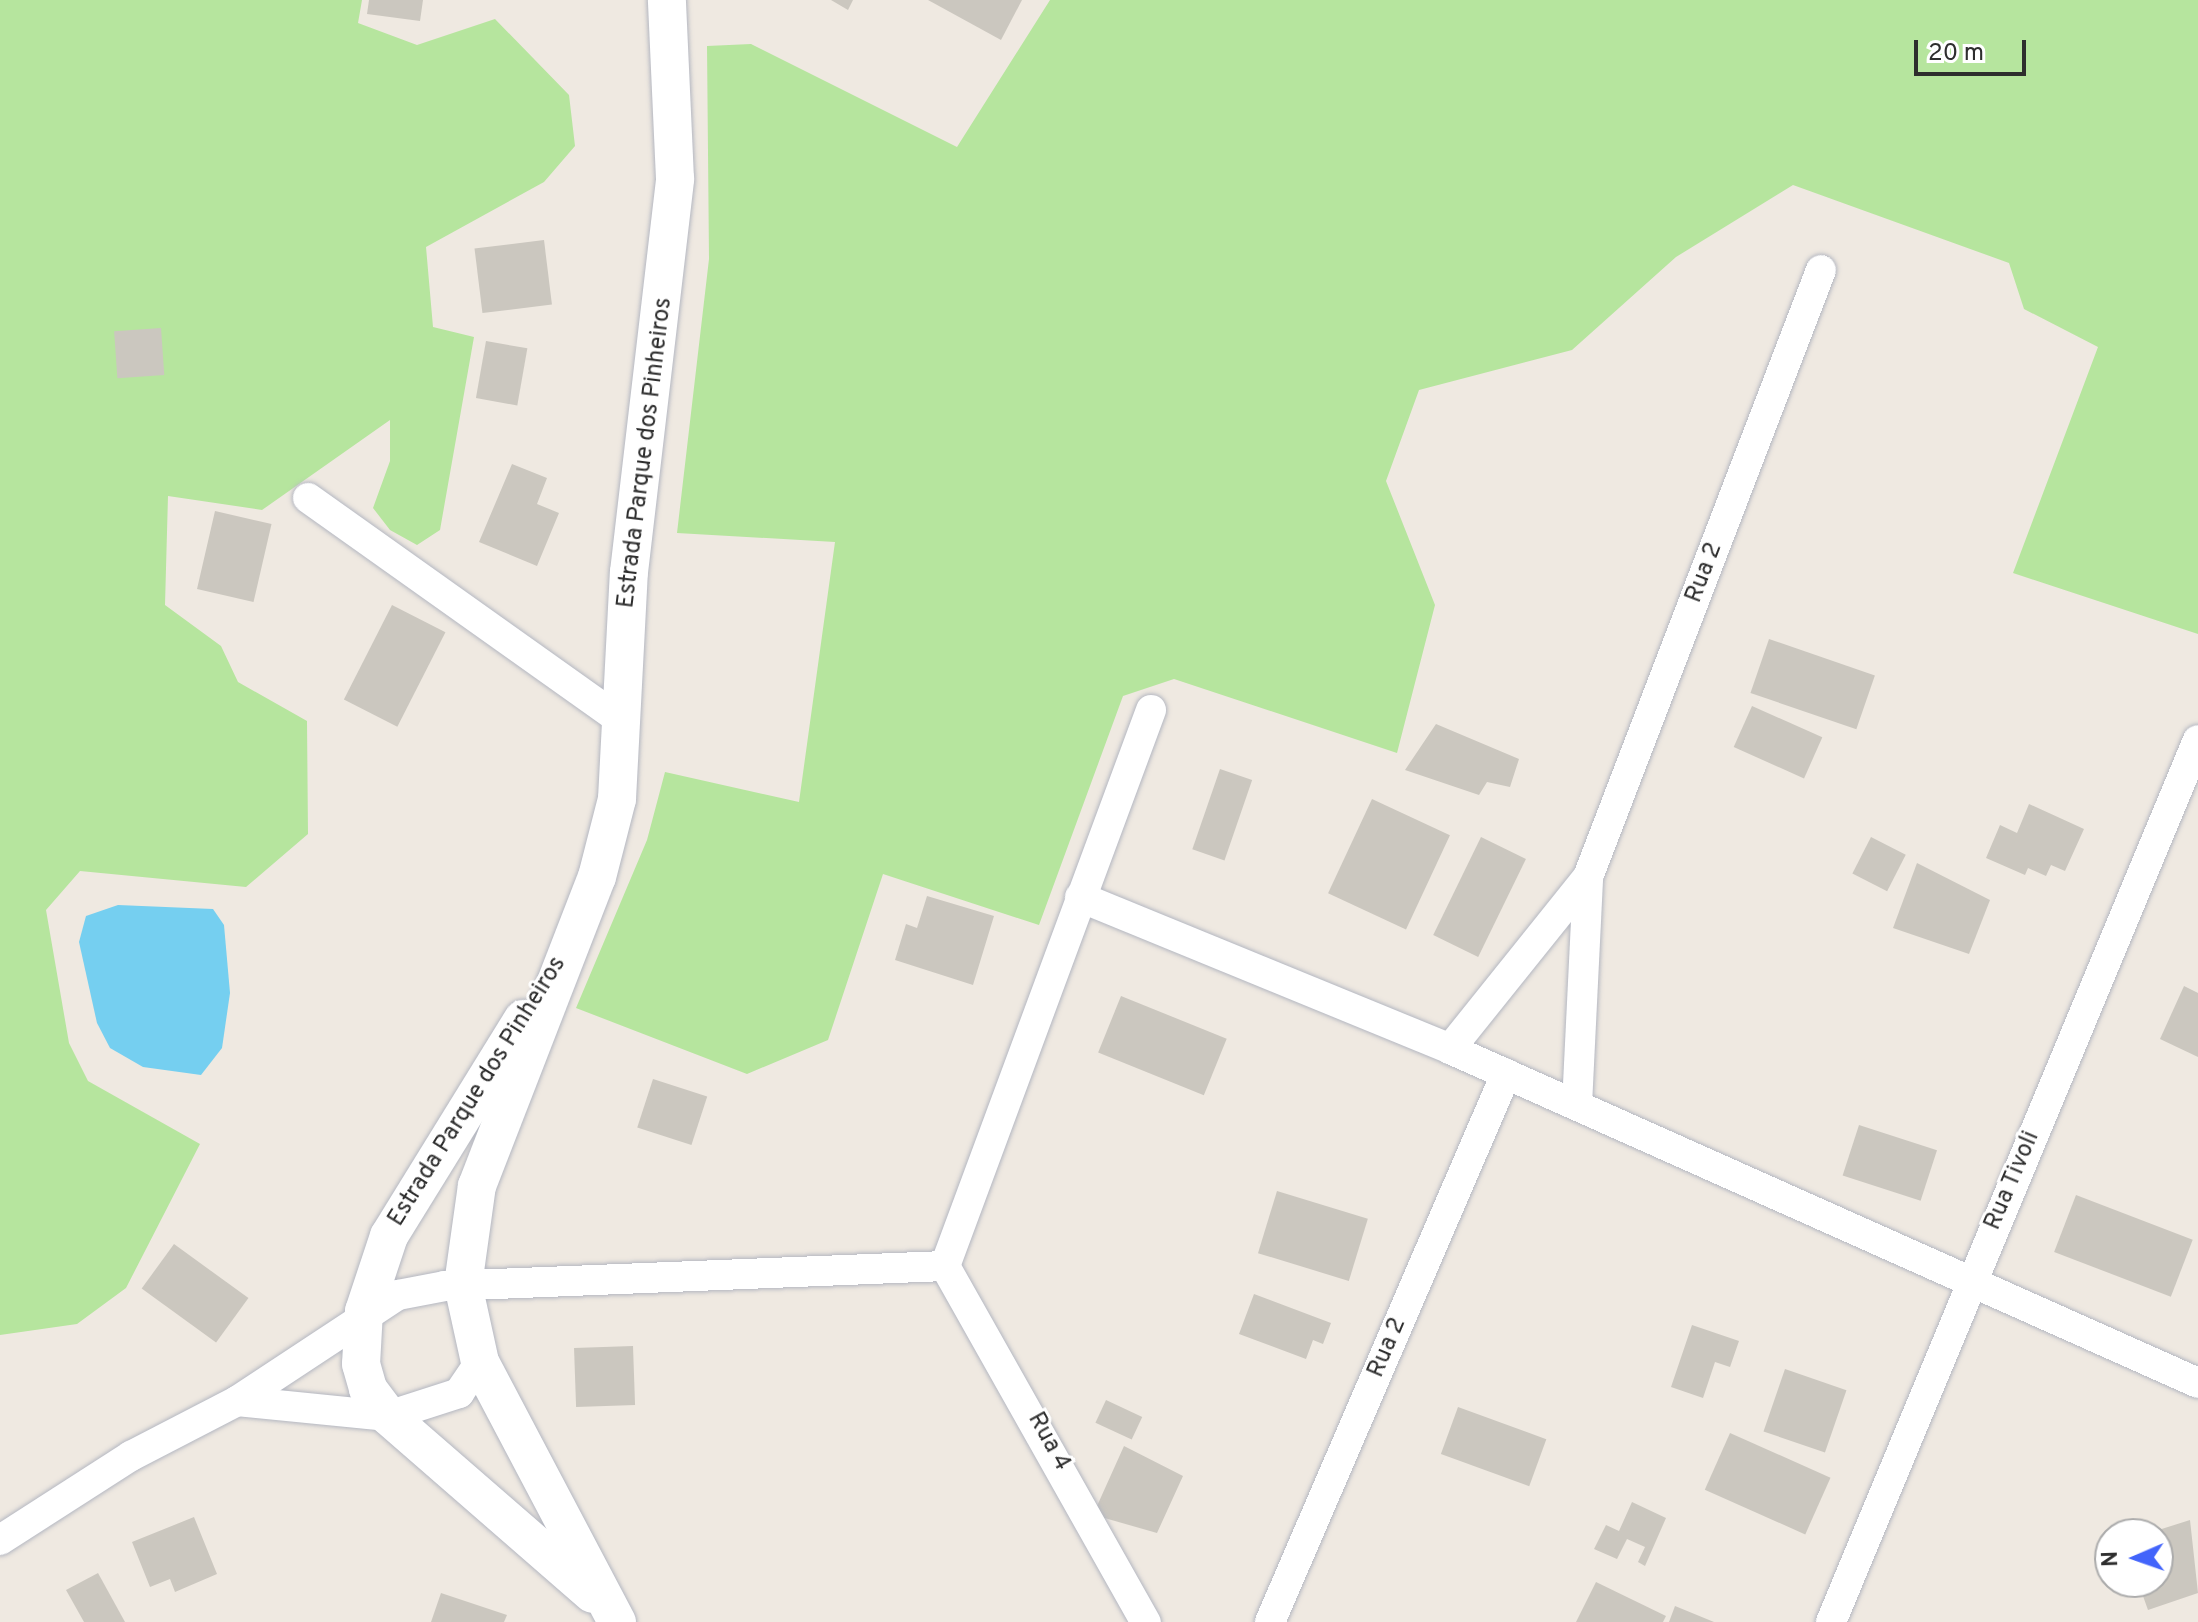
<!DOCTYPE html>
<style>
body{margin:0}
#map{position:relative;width:2198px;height:1622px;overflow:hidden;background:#efe9e1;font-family:Overpass,sans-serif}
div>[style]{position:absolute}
.green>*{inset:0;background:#b6e59e}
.water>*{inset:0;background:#75cff0}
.building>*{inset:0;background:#cbc7bf;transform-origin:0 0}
.roads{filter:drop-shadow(0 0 2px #b4b7c1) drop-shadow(0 0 2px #b4b7c1)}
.minor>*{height:30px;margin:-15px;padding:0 15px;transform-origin:15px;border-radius:15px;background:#fff}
.tertiary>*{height:38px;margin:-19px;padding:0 19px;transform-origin:19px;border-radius:19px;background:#fff}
span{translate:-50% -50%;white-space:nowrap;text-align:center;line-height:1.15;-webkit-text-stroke:6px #fff;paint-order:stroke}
.street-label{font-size:24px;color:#2e2e2e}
.north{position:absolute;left:2094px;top:1518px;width:80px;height:80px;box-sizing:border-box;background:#fff;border:2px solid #ababab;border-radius:50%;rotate:268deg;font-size:22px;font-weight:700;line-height:32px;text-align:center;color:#2e2e2e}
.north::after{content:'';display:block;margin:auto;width:28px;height:36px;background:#4264fb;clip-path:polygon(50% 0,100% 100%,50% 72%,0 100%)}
.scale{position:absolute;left:1914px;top:40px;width:112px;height:36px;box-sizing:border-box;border:4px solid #2e2e2e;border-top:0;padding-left:10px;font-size:24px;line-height:28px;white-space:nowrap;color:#2e2e2e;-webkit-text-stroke:6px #fff;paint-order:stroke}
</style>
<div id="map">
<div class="green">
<i style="clip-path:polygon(0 0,362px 0,358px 23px,417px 45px,495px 19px,569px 95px,575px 146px,544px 182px,426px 247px,433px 327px,474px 337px,440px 530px,417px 545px,390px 530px,373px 508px,390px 461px,390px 420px,262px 510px,168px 496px,165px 605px,221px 646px,238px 682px,307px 721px,308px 834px,246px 887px,80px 871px,46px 910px,69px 1043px,88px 1081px,200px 1144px,126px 1288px,77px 1324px,0 1335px)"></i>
<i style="clip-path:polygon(1050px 0,2198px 0,2198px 634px,2013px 573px,2098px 347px,2024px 309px,2009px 263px,1793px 185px,1676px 257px,1572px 350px,1419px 390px,1386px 481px,1435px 605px,1397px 753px,1174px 679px,1123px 696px,1039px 925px,883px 874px,828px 1040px,747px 1074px,576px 1008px,647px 840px,665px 772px,799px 802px,835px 542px,677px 533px,709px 259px,707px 46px,751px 44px,957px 147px)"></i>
</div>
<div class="water">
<i style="clip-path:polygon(118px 905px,213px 909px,224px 925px,230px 993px,222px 1048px,201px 1075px,143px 1067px,110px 1048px,97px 1023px,79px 942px,86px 916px)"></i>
</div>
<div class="building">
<i style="clip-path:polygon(369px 0,423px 0,420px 21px,367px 14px)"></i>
<i style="clip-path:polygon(831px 0,853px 0,848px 10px)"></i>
<i style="clip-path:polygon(928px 0,1022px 0,1001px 40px)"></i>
<i style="left:544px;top:240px;width:65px;height:70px;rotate:83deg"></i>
<i style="left:161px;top:328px;width:47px;height:47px;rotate:86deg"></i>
<i style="left:486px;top:341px;width:42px;height:58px;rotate:10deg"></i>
<i style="clip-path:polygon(512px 464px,547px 478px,537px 504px,559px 513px,537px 566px,479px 542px)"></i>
<i style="left:215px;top:511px;width:58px;height:80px;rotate:13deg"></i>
<i style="left:392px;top:605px;width:60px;height:106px;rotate:27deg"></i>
<i style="left:1769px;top:639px;width:112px;height:57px;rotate:19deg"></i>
<i style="left:1752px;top:706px;width:77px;height:45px;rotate:24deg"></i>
<i style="clip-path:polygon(1436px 724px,1519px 759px,1510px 787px,1487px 782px,1479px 795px,1405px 770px)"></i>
<i style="left:1220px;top:769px;width:34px;height:85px;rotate:19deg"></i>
<i style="left:1372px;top:799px;width:86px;height:104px;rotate:25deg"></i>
<i style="clip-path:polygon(2029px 804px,2084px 829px,2065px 871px,2051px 865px,2046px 876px,2028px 868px,2025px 875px,1986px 858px,2000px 825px,2017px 833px)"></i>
<i style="left:1481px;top:837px;width:50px;height:109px;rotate:26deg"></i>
<i style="left:1871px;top:837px;width:39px;height:41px;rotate:27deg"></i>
<i style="clip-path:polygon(1917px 863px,1990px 900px,1969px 954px,1893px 928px)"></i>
<i style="clip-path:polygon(927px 896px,994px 916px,973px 985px,895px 960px,906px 924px,917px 928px)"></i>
<i style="clip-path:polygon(2184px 986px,2198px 993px,2198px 1057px,2160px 1039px)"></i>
<i style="left:1121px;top:996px;width:114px;height:61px;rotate:22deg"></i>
<i style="left:653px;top:1079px;width:57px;height:51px;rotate:18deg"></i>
<i style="left:1859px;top:1125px;width:82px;height:53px;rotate:18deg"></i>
<i style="left:1277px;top:1191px;width:95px;height:65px;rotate:17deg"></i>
<i style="left:2076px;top:1195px;width:125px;height:61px;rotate:21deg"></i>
<i style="left:174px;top:1244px;width:92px;height:55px;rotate:36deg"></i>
<i style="clip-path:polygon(1254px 1294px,1331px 1323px,1323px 1344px,1313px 1340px,1306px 1359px,1239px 1334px)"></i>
<i style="clip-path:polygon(1692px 1325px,1739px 1341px,1730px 1367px,1715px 1362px,1703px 1398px,1671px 1387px)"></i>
<i style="left:633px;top:1346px;width:59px;height:59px;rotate:88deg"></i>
<i style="left:1785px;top:1369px;width:65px;height:66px;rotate:19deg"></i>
<i style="left:1106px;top:1400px;width:40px;height:25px;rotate:25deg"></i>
<i style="left:1458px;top:1407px;width:94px;height:50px;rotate:20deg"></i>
<i style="left:1730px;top:1433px;width:110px;height:62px;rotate:24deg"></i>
<i style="clip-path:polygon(1124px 1446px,1183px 1476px,1157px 1533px,1087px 1513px,1097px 1506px)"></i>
<i style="clip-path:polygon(1632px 1502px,1666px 1518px,1645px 1566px,1638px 1562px,1645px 1547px,1627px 1539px,1617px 1559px,1594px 1549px,1606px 1525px,1619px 1531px)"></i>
<i style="clip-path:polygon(194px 1517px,217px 1574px,175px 1592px,170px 1579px,150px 1587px,132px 1542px)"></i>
<i style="clip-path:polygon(2190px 1520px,2198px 1593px,2148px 1610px,2138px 1582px,2158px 1582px,2158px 1534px,2149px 1533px)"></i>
<i style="clip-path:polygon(98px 1573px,125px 1622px,84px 1622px,66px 1590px)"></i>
<i style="clip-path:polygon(1596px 1582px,1666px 1616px,1663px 1622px,1576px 1622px)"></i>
<i style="clip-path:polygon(441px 1593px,507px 1615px,504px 1622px,431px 1622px)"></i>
<i style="clip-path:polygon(1675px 1606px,1714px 1622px,1669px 1622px)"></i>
</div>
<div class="roads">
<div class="minor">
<i style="left:308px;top:498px;width:387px;rotate:35.4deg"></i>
<i style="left:1080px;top:897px;width:400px;rotate:22.3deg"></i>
<i style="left:1450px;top:1049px;width:819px;rotate:24.06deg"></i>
<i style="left:1450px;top:1049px;width:221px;rotate:-51.3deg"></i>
<i style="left:1588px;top:877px;width:650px;rotate:-69deg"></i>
<i style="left:1577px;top:1105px;width:228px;rotate:-87.2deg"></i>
<i style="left:945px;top:1266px;width:593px;rotate:-69.67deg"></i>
<i style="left:945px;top:1266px;width:409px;rotate:60.6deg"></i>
<i style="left:237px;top:1401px;width:152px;rotate:5.7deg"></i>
<i style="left:388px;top:1416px;width:75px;rotate:-17.9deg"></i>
<i style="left:459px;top:1393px;width:37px;rotate:-56deg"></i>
<i style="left:0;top:1540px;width:156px;rotate:-32.7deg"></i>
<i style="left:131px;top:1456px;width:119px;rotate:-27.4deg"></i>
<i style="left:237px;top:1401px;width:193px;rotate:-33.4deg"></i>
<i style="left:398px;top:1295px;width:48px;rotate:-10.8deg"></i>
<i style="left:445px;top:1286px;width:500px;rotate:-2.29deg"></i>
<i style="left:1270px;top:1622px;width:597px;rotate:-66.7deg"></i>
<i style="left:1831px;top:1622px;width:955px;rotate:-67.41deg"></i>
</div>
<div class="tertiary">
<i style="left:523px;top:1019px;width:255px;rotate:121.7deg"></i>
<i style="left:389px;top:1236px;width:79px;rotate:108.4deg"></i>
<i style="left:364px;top:1311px;width:53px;rotate:93.2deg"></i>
<i style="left:361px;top:1364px;width:26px;rotate:74deg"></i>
<i style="left:368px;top:1389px;width:34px;rotate:53deg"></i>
<i style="left:388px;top:1416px;width:271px;rotate:41deg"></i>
<i style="left:617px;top:1622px;width:294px;rotate:-117.8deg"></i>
<i style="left:480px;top:1362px;width:79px;rotate:-102.4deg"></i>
<i style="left:463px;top:1285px;width:100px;rotate:-82deg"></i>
<i style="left:477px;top:1186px;width:331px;rotate:-68.8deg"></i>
<i style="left:597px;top:877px;width:81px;rotate:-75.6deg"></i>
<i style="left:617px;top:799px;width:227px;rotate:-87deg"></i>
<i style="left:629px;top:572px;width:396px;rotate:-83.3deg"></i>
<i style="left:675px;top:179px;width:179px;rotate:-92.6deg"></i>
</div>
</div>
<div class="street-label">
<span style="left:646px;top:453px;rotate:-83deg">Estrada Parque dos Pinheiros</span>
<span style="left:1705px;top:573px;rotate:-69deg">Rua 2</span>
<span style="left:478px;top:1092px;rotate:-58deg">Estrada Parque dos Pinheiros</span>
<span style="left:2013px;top:1181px;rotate:-67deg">Rua Tivoli</span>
<span style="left:1388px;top:1348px;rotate:-67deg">Rua 2</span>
<span style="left:1048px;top:1442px;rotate:61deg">Rua 4</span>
</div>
<div class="north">N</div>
<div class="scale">20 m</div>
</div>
